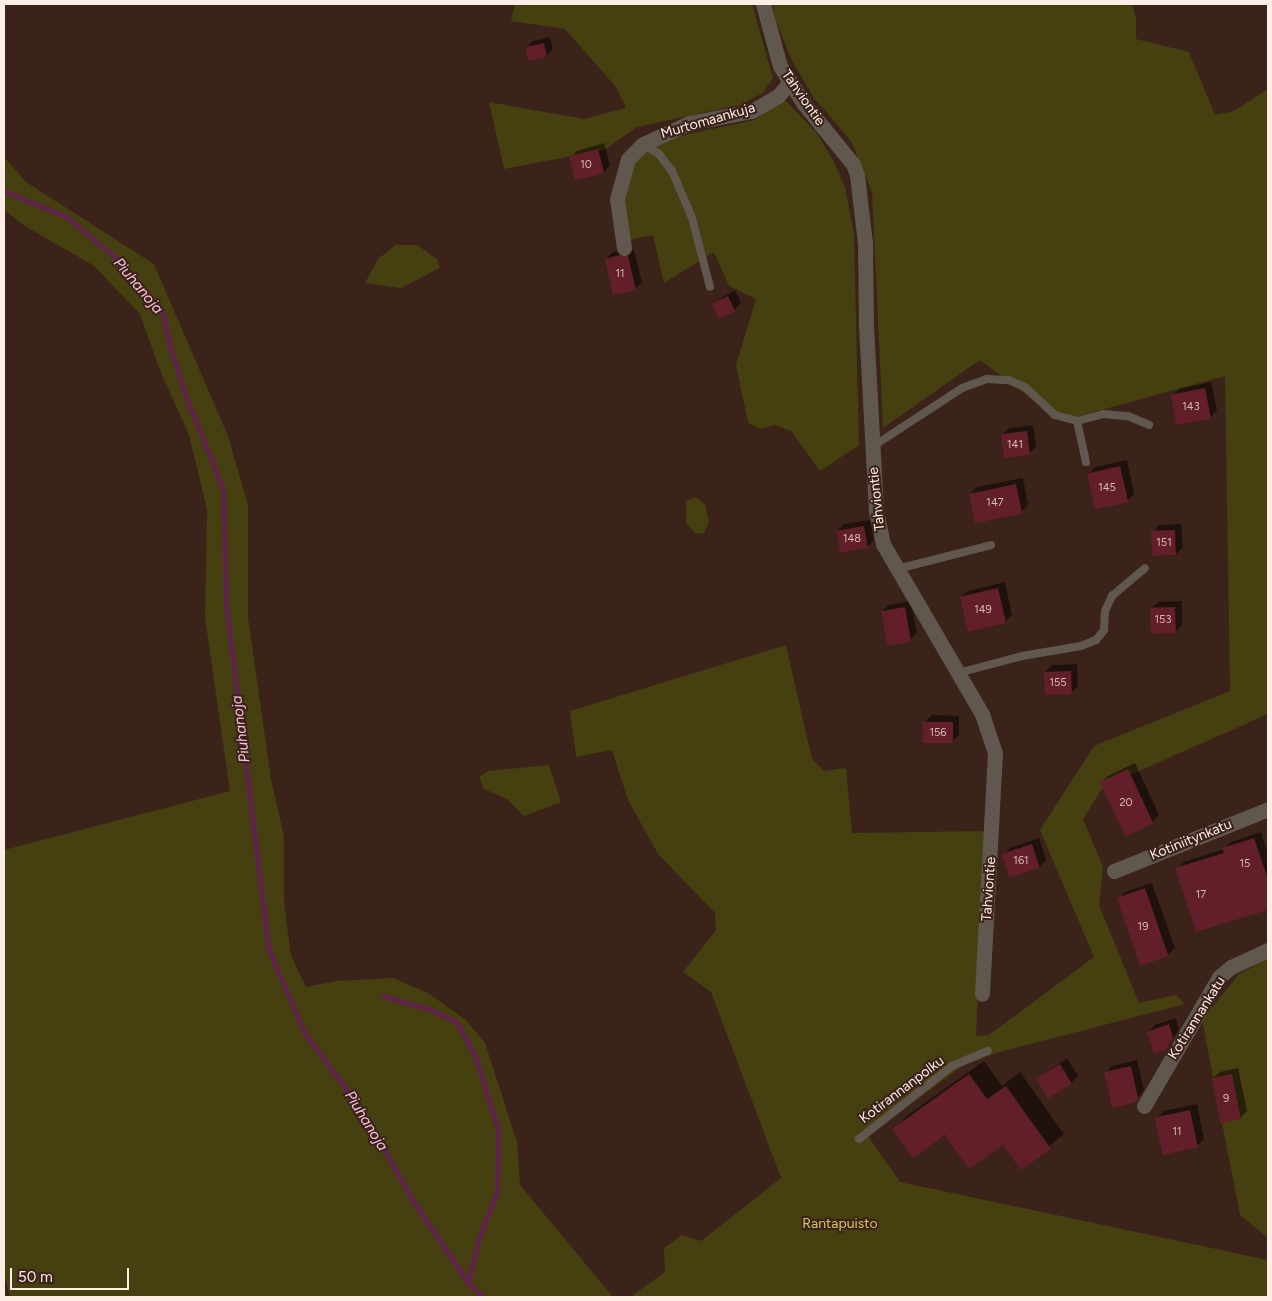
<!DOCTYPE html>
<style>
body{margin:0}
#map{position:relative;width:1272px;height:1301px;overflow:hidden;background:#3b231a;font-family:Figtree,sans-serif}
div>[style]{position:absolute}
.green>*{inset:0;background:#463f0f}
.shadow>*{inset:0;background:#0007}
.stream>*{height:5px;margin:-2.5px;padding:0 2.5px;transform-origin:2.5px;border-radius:2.5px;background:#5f2449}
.building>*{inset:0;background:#621f2a;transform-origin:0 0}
.lane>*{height:8px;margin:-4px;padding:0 4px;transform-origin:4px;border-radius:4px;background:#60584f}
.street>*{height:15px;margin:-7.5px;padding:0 7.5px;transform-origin:7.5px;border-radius:7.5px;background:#60584f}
span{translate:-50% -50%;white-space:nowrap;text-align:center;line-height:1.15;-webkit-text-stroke:4px #3b231a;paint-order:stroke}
.number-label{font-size:11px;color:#d7bab7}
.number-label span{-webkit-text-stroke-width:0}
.street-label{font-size:14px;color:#feede6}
.park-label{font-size:14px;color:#d6c75e}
.water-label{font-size:15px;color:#fac1e0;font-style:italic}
.frame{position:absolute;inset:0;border:5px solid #feede6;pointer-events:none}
.scale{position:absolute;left:10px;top:1268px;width:119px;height:22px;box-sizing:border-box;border:2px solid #feede6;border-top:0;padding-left:6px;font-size:15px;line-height:18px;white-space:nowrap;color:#feede6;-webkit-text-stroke:4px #3b231a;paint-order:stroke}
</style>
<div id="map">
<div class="green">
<i style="clip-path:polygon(515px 4px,752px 4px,773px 78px,763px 93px,740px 105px,637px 127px,604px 150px,504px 169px,489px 102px,584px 119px,626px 108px,616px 87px,565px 29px,511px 21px)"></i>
<i style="clip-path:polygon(773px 4px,1132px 4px,1136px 18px,1136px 39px,1189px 52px,1215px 115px,1234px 111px,1268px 89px,1268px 714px,1103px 787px,1083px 819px,1103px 867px,1099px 905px,1139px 1003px,1176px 995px,1185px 1004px,996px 1053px,962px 1066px,868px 1136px,900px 1182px,1268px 1260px,1268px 1297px,630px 1297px,665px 1272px,664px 1248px,682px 1235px,701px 1241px,781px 1178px,711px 992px,683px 972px,716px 930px,715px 913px,658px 854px,628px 800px,612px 750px,576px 757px,570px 711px,786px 645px,812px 759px,824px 771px,846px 768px,852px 833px,986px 831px,976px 1036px,989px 1035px,1094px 957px,1040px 830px,1094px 746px,1230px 691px,1225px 376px,1061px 421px,980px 360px,883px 428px,872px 192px,851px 141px,814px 98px,792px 61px,775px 18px)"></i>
<i style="clip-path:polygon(784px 99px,816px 132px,833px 160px,845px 187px,854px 234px,859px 445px,820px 471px,791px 431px,774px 425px,759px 429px,748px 422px,736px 365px,756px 299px,729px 286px,714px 252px,664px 283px,653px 235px,629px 240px,624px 191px,632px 166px,642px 154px,666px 141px,688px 134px,755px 120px)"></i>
<i style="clip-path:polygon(4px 157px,26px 182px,154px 264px,228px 436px,248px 505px,248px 617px,271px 779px,284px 836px,284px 902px,291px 956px,306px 987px,337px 981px,393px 978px,428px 993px,466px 1020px,485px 1043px,517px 1142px,520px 1185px,613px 1297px,10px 1297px,4px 1274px,4px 850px,230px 791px,205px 617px,207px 509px,189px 435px,161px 373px,140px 314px,94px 266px,25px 226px,4px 210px)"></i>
<i style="clip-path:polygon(396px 245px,417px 245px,437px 259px,440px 268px,401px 288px,365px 283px,378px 259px)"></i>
<i style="clip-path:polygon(695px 497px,705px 504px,709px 522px,704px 533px,696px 534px,686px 523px,686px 501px)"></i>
<i style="clip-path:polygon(549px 765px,561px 802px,524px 816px,507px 799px,484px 789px,479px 777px,488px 771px)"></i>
<i style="clip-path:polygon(1268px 959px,1268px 1238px,1240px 1215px,1202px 1020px,1239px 974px)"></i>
</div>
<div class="shadow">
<i style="clip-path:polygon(550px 37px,553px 49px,546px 56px,526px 48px,533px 41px)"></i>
<i style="clip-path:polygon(604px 143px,610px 165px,604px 172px,570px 158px,577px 151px)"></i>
<i style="clip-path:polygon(634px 250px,642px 282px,635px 289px,606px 259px,613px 252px)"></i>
<i style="clip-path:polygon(735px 290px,741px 303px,734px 310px,713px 303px)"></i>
<i style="clip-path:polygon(1211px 382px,1217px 410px,1211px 417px,1172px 396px,1179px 389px)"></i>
<i style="clip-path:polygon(1033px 425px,1036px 447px,1029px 454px,1002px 435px,1009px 428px)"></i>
<i style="clip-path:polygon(1127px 460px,1134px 494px,1127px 501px,1088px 474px,1095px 467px)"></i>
<i style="clip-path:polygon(1023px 478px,1028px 505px,1021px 512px,971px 493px,977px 487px)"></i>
<i style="clip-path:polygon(870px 520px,874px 540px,867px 547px,837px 531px,844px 524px)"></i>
<i style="clip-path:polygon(1181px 524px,1183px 547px,1176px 554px,1154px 555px,1153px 532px,1159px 525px)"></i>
<i style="clip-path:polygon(1005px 582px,1012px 615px,1005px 622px,961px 597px,968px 591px)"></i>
<i style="clip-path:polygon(911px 601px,917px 633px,910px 640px,882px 611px,889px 605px)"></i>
<i style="clip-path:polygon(1182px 601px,1182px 625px,1175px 632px,1151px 609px,1158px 602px)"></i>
<i style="clip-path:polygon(1077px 664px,1078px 686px,1071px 693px,1045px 672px,1052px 665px)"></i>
<i style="clip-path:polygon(932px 715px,959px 716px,959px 735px,952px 742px,925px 722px)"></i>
<i style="clip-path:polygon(1135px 763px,1159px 815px,1152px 822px,1101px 783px,1108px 776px)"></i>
<i style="clip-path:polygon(1261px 832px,1268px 854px,1268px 908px,1197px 930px,1177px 869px,1184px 862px,1224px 849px,1231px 842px)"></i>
<i style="clip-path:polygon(1039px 838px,1046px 860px,1040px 867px,1004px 855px,1010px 848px)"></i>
<i style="clip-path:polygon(1152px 883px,1175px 948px,1168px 955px,1119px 899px,1125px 892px)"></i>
<i style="clip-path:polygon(1176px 1018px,1179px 1030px,1165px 1049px,1148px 1032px,1155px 1025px)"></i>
<i style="clip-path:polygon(1067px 1058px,1078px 1076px,1071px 1083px,1038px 1078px)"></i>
<i style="clip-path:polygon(1137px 1060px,1144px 1090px,1135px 1101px,1105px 1073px,1112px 1066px)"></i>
<i style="clip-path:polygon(984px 1061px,1002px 1086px,1020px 1072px,1064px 1134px,1021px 1169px,1003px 1144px,894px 1129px,908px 1115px)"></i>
<i style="clip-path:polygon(1238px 1068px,1247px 1111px,1240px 1118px,1213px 1078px,1220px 1072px)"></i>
<i style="clip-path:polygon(1197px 1104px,1204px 1139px,1197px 1146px,1157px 1118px,1164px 1111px)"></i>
</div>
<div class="stream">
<i style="left:4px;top:191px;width:68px;rotate:22.4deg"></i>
<i style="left:67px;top:217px;width:65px;rotate:40deg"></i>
<i style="left:117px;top:259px;width:68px;rotate:48.6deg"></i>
<i style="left:162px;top:310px;width:38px;rotate:78deg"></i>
<i style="left:170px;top:347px;width:49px;rotate:72.3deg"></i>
<i style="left:185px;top:394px;width:102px;rotate:68.2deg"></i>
<i style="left:223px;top:489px;width:115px;rotate:88.5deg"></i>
<i style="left:226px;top:604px;width:347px;rotate:83deg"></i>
<i style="left:268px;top:948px;width:91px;rotate:66.8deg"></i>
<i style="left:304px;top:1032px;width:96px;rotate:53.5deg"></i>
<i style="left:361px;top:1109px;width:113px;rotate:60.3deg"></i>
<i style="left:417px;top:1207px;width:92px;rotate:56.1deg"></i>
<i style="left:468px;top:1283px;width:21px;rotate:43deg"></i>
<i style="left:383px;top:996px;width:48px;rotate:15.8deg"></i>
<i style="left:429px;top:1009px;width:31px;rotate:25deg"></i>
<i style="left:457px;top:1022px;width:41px;rotate:62.2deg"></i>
<i style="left:476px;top:1058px;width:75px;rotate:73deg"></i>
<i style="left:498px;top:1130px;width:61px;rotate:90.9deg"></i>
<i style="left:497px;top:1191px;width:50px;rotate:111deg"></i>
<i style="left:479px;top:1238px;width:46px;rotate:103.7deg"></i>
</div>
<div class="building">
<i style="left:544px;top:43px;width:14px;height:19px;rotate:78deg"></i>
<i style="left:598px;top:149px;width:25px;height:30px;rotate:76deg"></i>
<i style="clip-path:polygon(619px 255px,628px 256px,636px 290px,613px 295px,605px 259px)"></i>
<i style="left:728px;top:296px;width:17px;height:18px;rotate:65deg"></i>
<i style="left:1205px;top:388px;width:31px;height:35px;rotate:79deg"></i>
<i style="left:1027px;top:431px;width:24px;height:26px;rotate:83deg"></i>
<i style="left:1120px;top:466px;width:37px;height:34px;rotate:77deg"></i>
<i style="left:1016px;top:484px;width:30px;height:48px;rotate:78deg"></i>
<i style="left:864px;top:526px;width:22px;height:28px;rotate:80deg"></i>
<i style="left:1175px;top:530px;width:25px;height:24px;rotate:88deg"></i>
<i style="left:998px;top:588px;width:36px;height:39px;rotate:77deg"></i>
<i style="left:905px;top:607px;width:35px;height:24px;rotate:80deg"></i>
<i style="left:1175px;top:607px;width:26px;height:25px;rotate:88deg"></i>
<i style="left:1071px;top:671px;width:23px;height:27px;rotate:88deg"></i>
<i style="left:923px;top:722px;width:30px;height:21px"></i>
<i style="left:1128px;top:769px;width:60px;height:31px;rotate:65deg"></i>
<i style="clip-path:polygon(1254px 838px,1268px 879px,1268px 910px,1196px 932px,1175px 868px,1224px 853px,1222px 848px)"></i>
<i style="left:1032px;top:844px;width:25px;height:32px;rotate:72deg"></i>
<i style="left:1145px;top:888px;width:72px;height:30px;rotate:71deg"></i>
<i style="clip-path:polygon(1169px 1024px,1173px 1037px,1166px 1050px,1154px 1054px,1147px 1032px)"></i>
<i style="left:1060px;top:1064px;width:23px;height:28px;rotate:59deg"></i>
<i style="clip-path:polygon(1131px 1066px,1138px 1098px,1136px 1102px,1112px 1108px,1104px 1072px)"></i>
<i style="clip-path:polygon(969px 1074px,987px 1099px,1006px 1086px,1051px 1149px,1021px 1170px,1003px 1145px,969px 1169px,945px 1135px,913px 1158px,892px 1129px)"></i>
<i style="left:1232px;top:1074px;width:46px;height:21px;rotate:79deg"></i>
<i style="left:1190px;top:1110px;width:38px;height:36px;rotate:78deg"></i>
</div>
<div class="lane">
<i style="left:643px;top:144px;width:19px;rotate:32deg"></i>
<i style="left:659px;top:154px;width:21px;rotate:53deg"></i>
<i style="left:672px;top:171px;width:51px;rotate:66.9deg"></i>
<i style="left:692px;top:218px;width:71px;rotate:75.4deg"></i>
<i style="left:1077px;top:421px;width:27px;rotate:-15deg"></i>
<i style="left:1103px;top:414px;width:25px;rotate:5deg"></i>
<i style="left:1128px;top:416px;width:23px;rotate:23deg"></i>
<i style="left:872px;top:447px;width:108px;rotate:-33.2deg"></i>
<i style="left:962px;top:388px;width:27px;rotate:-20deg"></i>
<i style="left:987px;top:379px;width:22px;rotate:3deg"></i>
<i style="left:1009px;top:380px;width:17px;rotate:24deg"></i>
<i style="left:1025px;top:387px;width:41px;rotate:43deg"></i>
<i style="left:1055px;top:415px;width:23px;rotate:15deg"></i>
<i style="left:1077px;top:421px;width:42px;rotate:77.6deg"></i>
<i style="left:897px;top:569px;width:97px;rotate:-14.3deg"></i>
<i style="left:958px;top:673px;width:66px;rotate:-14.9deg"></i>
<i style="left:1022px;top:656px;width:60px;rotate:-9.6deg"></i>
<i style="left:1081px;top:646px;width:16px;rotate:-22deg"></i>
<i style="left:1096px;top:640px;width:13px;rotate:-51deg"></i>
<i style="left:1104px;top:630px;width:19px;rotate:-87deg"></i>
<i style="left:1105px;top:611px;width:17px;rotate:-65deg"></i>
<i style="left:1112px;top:596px;width:43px;rotate:-40.3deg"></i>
<i style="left:859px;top:1139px;width:118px;rotate:-38.1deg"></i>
<i style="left:952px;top:1066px;width:39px;rotate:-23deg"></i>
</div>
<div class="street">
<i style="left:763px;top:4px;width:64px;rotate:74.7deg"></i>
<i style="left:780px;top:66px;width:45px;rotate:57.7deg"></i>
<i style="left:804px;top:104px;width:77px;rotate:50.8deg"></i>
<i style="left:853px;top:164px;width:12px;rotate:70deg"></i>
<i style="left:857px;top:175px;width:68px;rotate:83.3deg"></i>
<i style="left:865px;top:243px;width:83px;rotate:89.3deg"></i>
<i style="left:866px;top:326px;width:185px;rotate:86.9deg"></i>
<i style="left:876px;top:511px;width:34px;rotate:78deg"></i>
<i style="left:883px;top:544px;width:197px;rotate:59.8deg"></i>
<i style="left:982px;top:714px;width:41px;rotate:71.6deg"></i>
<i style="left:995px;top:753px;width:241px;rotate:93.1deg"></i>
<i style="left:624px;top:248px;width:49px;rotate:-98.1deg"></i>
<i style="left:617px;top:199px;width:41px;rotate:-74.6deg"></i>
<i style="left:628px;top:159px;width:21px;rotate:-45deg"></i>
<i style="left:643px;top:144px;width:51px;rotate:-24.5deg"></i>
<i style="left:689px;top:123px;width:64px;rotate:-10.8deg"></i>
<i style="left:752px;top:111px;width:30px;rotate:-30deg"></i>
<i style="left:778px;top:96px;width:17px;rotate:-50deg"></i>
<i style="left:1114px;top:871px;width:166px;rotate:-21.9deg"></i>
<i style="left:1144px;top:1106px;width:149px;rotate:-59.8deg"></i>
<i style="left:1219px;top:977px;width:16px;rotate:-40deg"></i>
<i style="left:1231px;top:967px;width:41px;rotate:-24.7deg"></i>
</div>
<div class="number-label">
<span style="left:586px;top:165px">10</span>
<span style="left:620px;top:274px">11</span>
<span style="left:1191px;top:407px">143</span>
<span style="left:1015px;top:445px">141</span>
<span style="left:1107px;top:488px">145</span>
<span style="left:995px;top:503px">147</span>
<span style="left:852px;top:539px">148</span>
<span style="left:1164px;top:543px">151</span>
<span style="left:983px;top:610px">149</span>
<span style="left:1163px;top:620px">153</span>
<span style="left:1058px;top:683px">155</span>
<span style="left:938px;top:733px">156</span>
<span style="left:1126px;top:803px">20</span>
<span style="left:1021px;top:861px">161</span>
<span style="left:1245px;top:864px">15</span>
<span style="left:1201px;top:895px">17</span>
<span style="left:1143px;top:927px">19</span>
<span style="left:1226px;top:1099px">9</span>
<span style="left:1177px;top:1132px">11</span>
</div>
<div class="street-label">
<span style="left:803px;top:98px;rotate:55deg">Tahviontie</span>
<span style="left:708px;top:121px;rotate:-16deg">Murtomaankuja</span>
<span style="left:877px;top:499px;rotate:-96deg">Tahviontie</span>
<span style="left:1191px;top:840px;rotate:-22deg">Kotiniitynkatu</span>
<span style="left:989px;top:889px;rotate:-86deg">Tahviontie</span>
<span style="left:1197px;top:1018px;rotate:-58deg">Kotirannankatu</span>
<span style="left:902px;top:1090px;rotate:-37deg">Kotirannanpolku</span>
</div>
<div class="park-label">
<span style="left:840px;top:1224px">Rantapuisto</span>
</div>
<div class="water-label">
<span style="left:138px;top:286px;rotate:50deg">Piuhanoja</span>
<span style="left:241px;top:729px;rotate:-97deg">Piuhanoja</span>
<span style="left:366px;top:1121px;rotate:58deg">Piuhanoja</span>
</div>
<div class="frame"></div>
<div class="scale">50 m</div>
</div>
